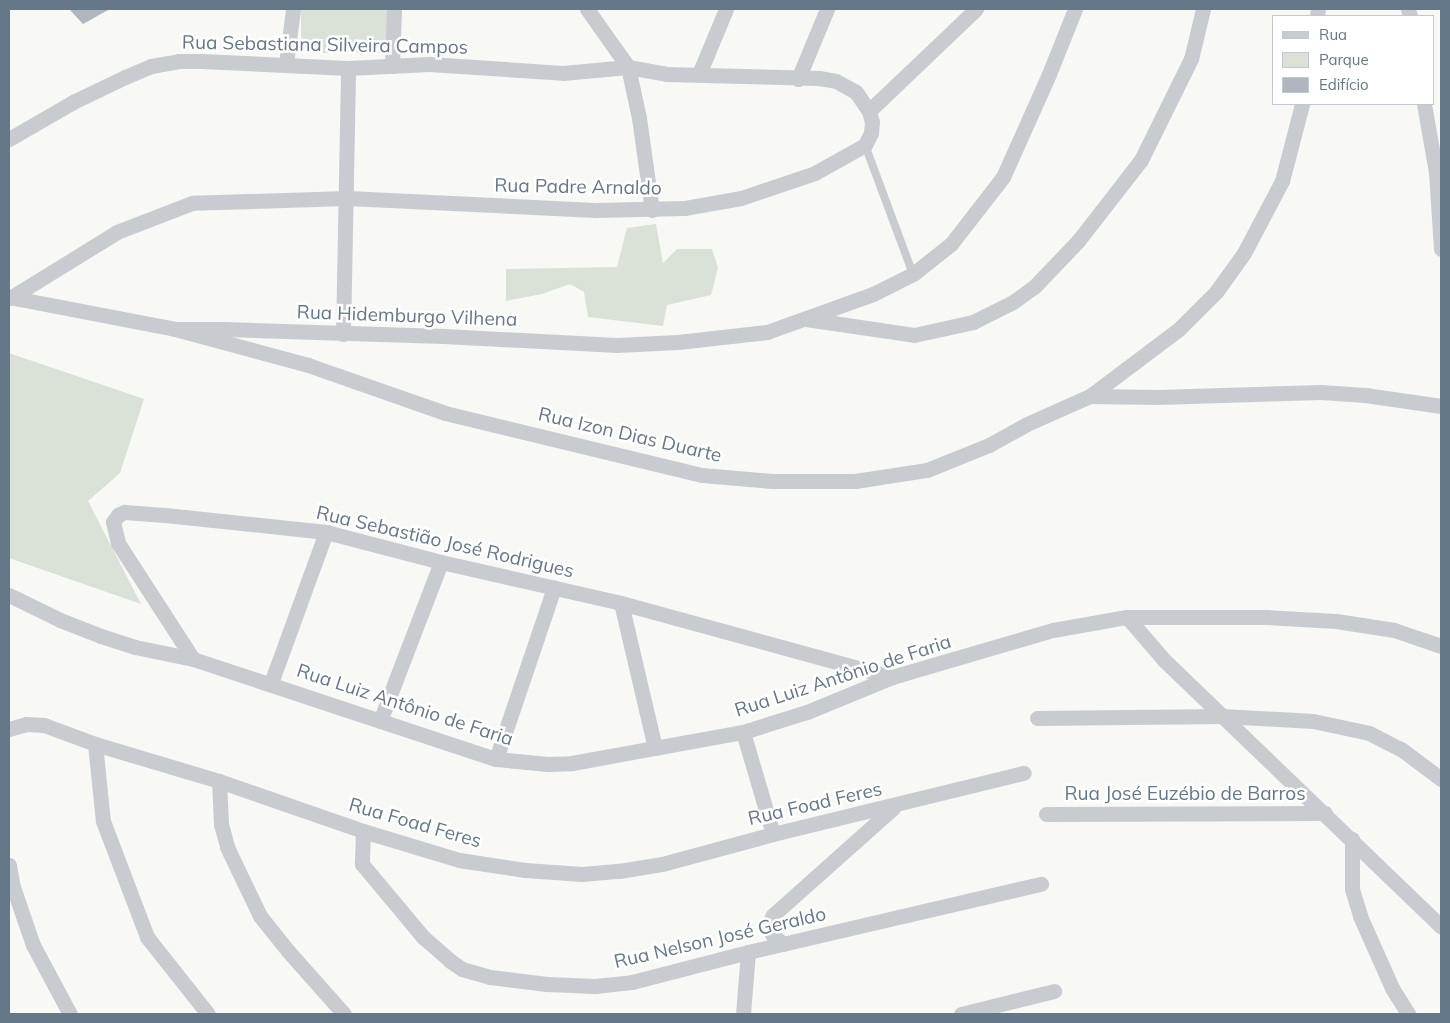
<!DOCTYPE html>
<meta charset="utf-8">
<style>
body{margin:0}
#map{position:relative;width:1450px;height:1023px;overflow:hidden;background:#f8f8f5;font-family:Mulish,sans-serif}
div>[style]{position:absolute}
.green>*{inset:0;background:#dae1d6;transform-origin:0 0}
.building>*{inset:0;background:#aeb7be}
.service>*{height:8px;margin:-4px;padding:0 4px;transform-origin:4px;border-radius:4px;background:#c8ccd0}
.minor>*{height:15px;margin:-7.5px;padding:0 7.5px;transform-origin:7.5px;border-radius:7.5px;background:#c8ccd0}
span{translate:-50% -50%;white-space:nowrap;text-align:center;line-height:1.15;-webkit-text-stroke:5px #fff;paint-order:stroke}
.street-label{font-size:19px;color:#64788a}
.frame{position:absolute;inset:0;border:10px solid #64788a;pointer-events:none}
.legend{position:absolute;left:1272px;top:15px;width:162px;height:90px;box-sizing:border-box;background:#fff;border:1px solid #c1c9d0;margin:0;padding:6px 9px;list-style:none;font-size:15px;color:#64788a}
.legend li{display:flex;align-items:center;gap:10px;height:25px}
.legend b{width:25px;border:1px solid #c1c9d0}
</style>
<div id="map">
<div class="green">
<i style="left:301px;top:9px;width:87px;height:44px"></i>
<i style="clip-path:polygon(656px 224px,663px 263px,677px 249px,712px 249px,718px 268px,711px 295px,667px 305px,663px 326px,588px 317px,584px 292px,570px 284px,542px 294px,506px 301px,506px 269px,617px 267px,627px 228px)"></i>
<i style="clip-path:polygon(9px 353px,144px 399px,120px 473px,88px 501px,141px 604px,9px 558px)"></i>
</div>
<div class="building">
<i style="clip-path:polygon(69px 9px,110px 9px,83px 24px)"></i>
</div>
<div class="service">
<i style="left:865px;top:145px;width:138px;rotate:69.6deg"></i>
</div>
<div class="minor">
<i style="left:587px;top:9px;width:71px;rotate:54.7deg"></i>
<i style="left:628px;top:67px;width:52px;rotate:77.8deg"></i>
<i style="left:639px;top:118px;width:93px;rotate:82deg"></i>
<i style="left:1408px;top:9px;width:7px;rotate:74deg"></i>
<i style="left:1317px;top:16px;width:7px;rotate:-82deg"></i>
<i style="left:286px;top:64px;width:55px;rotate:-82.7deg"></i>
<i style="left:392px;top:66px;width:57px;rotate:-88deg"></i>
<i style="left:699px;top:74px;width:70px;rotate:-67.4deg"></i>
<i style="left:798px;top:79px;width:76px;rotate:-67.5deg"></i>
<i style="left:1424px;top:104px;width:69px;rotate:80deg"></i>
<i style="left:1436px;top:172px;width:77px;rotate:86.3deg"></i>
<i style="left:869px;top:111px;width:148px;rotate:-43.6deg"></i>
<i style="left:9px;top:139px;width:76px;rotate:-29.9deg"></i>
<i style="left:75px;top:101px;width:55px;rotate:-25.6deg"></i>
<i style="left:125px;top:77px;width:28px;rotate:-23deg"></i>
<i style="left:151px;top:66px;width:27px;rotate:-10deg"></i>
<i style="left:178px;top:61px;width:23px"></i>
<i style="left:201px;top:61px;width:147px;rotate:2.7deg"></i>
<i style="left:348px;top:68px;width:81px;rotate:-2.8deg"></i>
<i style="left:429px;top:64px;width:134px;rotate:3.8deg"></i>
<i style="left:563px;top:73px;width:65px;rotate:-5.3deg"></i>
<i style="left:628px;top:67px;width:39px;rotate:10deg"></i>
<i style="left:666px;top:74px;width:153px;rotate:1.5deg"></i>
<i style="left:819px;top:78px;width:17px;rotate:10deg"></i>
<i style="left:836px;top:81px;width:23px;rotate:29deg"></i>
<i style="left:856px;top:92px;width:23px;rotate:56deg"></i>
<i style="left:869px;top:111px;width:11px;rotate:75deg"></i>
<i style="left:872px;top:122px;width:11px;rotate:95deg"></i>
<i style="left:871px;top:133px;width:13px;rotate:117deg"></i>
<i style="left:865px;top:145px;width:57px;rotate:150.8deg"></i>
<i style="left:815px;top:173px;width:78px;rotate:161.3deg"></i>
<i style="left:741px;top:198px;width:58px;rotate:170deg"></i>
<i style="left:684px;top:208px;width:89px;rotate:178.7deg"></i>
<i style="left:595px;top:210px;width:248px;rotate:-177.2deg"></i>
<i style="left:347px;top:198px;width:155px;rotate:178.2deg"></i>
<i style="left:192px;top:203px;width:80px;rotate:158.9deg"></i>
<i style="left:117px;top:232px;width:126px;rotate:148.3deg"></i>
<i style="left:9px;top:297px;width:169px;rotate:10.9deg"></i>
<i style="left:175px;top:329px;width:49px"></i>
<i style="left:224px;top:329px;width:220px;rotate:1.8deg"></i>
<i style="left:444px;top:336px;width:173px;rotate:3deg"></i>
<i style="left:617px;top:345px;width:61px;rotate:-2.8deg"></i>
<i style="left:678px;top:342px;width:90px;rotate:-6.4deg"></i>
<i style="left:767px;top:332px;width:113px;rotate:-19.7deg"></i>
<i style="left:873px;top:294px;width:45px;rotate:-26.6deg"></i>
<i style="left:913px;top:274px;width:48px;rotate:-38.3deg"></i>
<i style="left:951px;top:244px;width:85px;rotate:-52.2deg"></i>
<i style="left:1003px;top:177px;width:113px;rotate:-65.9deg"></i>
<i style="left:1049px;top:74px;width:70px;rotate:-68.2deg"></i>
<i style="left:806px;top:319px;width:109px;rotate:8.4deg"></i>
<i style="left:914px;top:335px;width:60px;rotate:-12.4deg"></i>
<i style="left:973px;top:322px;width:45px;rotate:-26.6deg"></i>
<i style="left:1013px;top:302px;width:26px;rotate:-36deg"></i>
<i style="left:1034px;top:287px;width:64px;rotate:-46.3deg"></i>
<i style="left:1078px;top:241px;width:103px;rotate:-52.1deg"></i>
<i style="left:1141px;top:160px;width:113px;rotate:-63.7deg"></i>
<i style="left:1191px;top:59px;width:51px;rotate:-76.5deg"></i>
<i style="left:175px;top:329px;width:138px;rotate:15.1deg"></i>
<i style="left:308px;top:365px;width:145px;rotate:19.3deg"></i>
<i style="left:445px;top:413px;width:264px;rotate:13.6deg"></i>
<i style="left:702px;top:475px;width:70px;rotate:4.9deg"></i>
<i style="left:772px;top:481px;width:83px"></i>
<i style="left:855px;top:481px;width:73px;rotate:-8.7deg"></i>
<i style="left:927px;top:470px;width:67px;rotate:-22deg"></i>
<i style="left:989px;top:445px;width:43px;rotate:-28.9deg"></i>
<i style="left:1027px;top:424px;width:69px;rotate:-24deg"></i>
<i style="left:1090px;top:396px;width:111px;rotate:-37deg"></i>
<i style="left:1179px;top:329px;width:52px;rotate:-45deg"></i>
<i style="left:1216px;top:292px;width:48px;rotate:-54.3deg"></i>
<i style="left:1244px;top:253px;width:81px;rotate:-62.2deg"></i>
<i style="left:1282px;top:181px;width:80px;rotate:-75.4deg"></i>
<i style="left:343px;top:334px;width:266px;rotate:-88.9deg"></i>
<i style="left:1090px;top:396px;width:68px;rotate:0.8deg"></i>
<i style="left:1158px;top:397px;width:163px;rotate:-1.8deg"></i>
<i style="left:1321px;top:392px;width:44px;rotate:3.9deg"></i>
<i style="left:1365px;top:395px;width:77px;rotate:8.2deg"></i>
<i style="left:9px;top:595px;width:57px;rotate:26.1deg"></i>
<i style="left:60px;top:620px;width:44px;rotate:21.3deg"></i>
<i style="left:101px;top:636px;width:36px;rotate:18deg"></i>
<i style="left:135px;top:647px;width:59px;rotate:11.7deg"></i>
<i style="left:193px;top:659px;width:319px;rotate:18.3deg"></i>
<i style="left:496px;top:759px;width:52px;rotate:5.5deg"></i>
<i style="left:548px;top:764px;width:24px;rotate:-2deg"></i>
<i style="left:572px;top:763px;width:174px;rotate:-10.3deg"></i>
<i style="left:743px;top:732px;width:67px;rotate:-17.4deg"></i>
<i style="left:807px;top:712px;width:92px;rotate:-22.4deg"></i>
<i style="left:892px;top:677px;width:168px;rotate:-16.3deg"></i>
<i style="left:1053px;top:630px;width:75px;rotate:-10deg"></i>
<i style="left:1127px;top:617px;width:140px"></i>
<i style="left:1267px;top:617px;width:69px;rotate:3.3deg"></i>
<i style="left:1336px;top:621px;width:59px;rotate:8.8deg"></i>
<i style="left:1394px;top:630px;width:50px;rotate:18.8deg"></i>
<i style="left:621px;top:603px;width:149px;rotate:76.8deg"></i>
<i style="left:1127px;top:617px;width:57px;rotate:49.3deg"></i>
<i style="left:1164px;top:660px;width:385px;rotate:43.9deg"></i>
<i style="left:193px;top:659px;width:138px;rotate:-122.9deg"></i>
<i style="left:118px;top:543px;width:22px;rotate:-103deg"></i>
<i style="left:113px;top:522px;width:9px;rotate:-54deg"></i>
<i style="left:118px;top:515px;width:7px;rotate:-27deg"></i>
<i style="left:124px;top:512px;width:41px;rotate:4.2deg"></i>
<i style="left:165px;top:515px;width:162px;rotate:6deg"></i>
<i style="left:326px;top:532px;width:119px;rotate:14.6deg"></i>
<i style="left:441px;top:562px;width:185px;rotate:12.8deg"></i>
<i style="left:621px;top:603px;width:281px;rotate:15.3deg"></i>
<i style="left:271px;top:683px;width:161px;rotate:-70deg"></i>
<i style="left:1037px;top:718px;width:186px;rotate:-0.6deg"></i>
<i style="left:1223px;top:716px;width:90px;rotate:3.2deg"></i>
<i style="left:1313px;top:721px;width:57px;rotate:12.1deg"></i>
<i style="left:1369px;top:733px;width:36px;rotate:27deg"></i>
<i style="left:1401px;top:749px;width:50px;rotate:36.9deg"></i>
<i style="left:380px;top:721px;width:170px;rotate:-69deg"></i>
<i style="left:9px;top:729px;width:18px;rotate:-16deg"></i>
<i style="left:26px;top:724px;width:18px;rotate:3deg"></i>
<i style="left:44px;top:725px;width:54px;rotate:20.4deg"></i>
<i style="left:95px;top:744px;width:129px;rotate:16.6deg"></i>
<i style="left:219px;top:781px;width:152px;rotate:19.1deg"></i>
<i style="left:363px;top:831px;width:100px;rotate:16.8deg"></i>
<i style="left:459px;top:860px;width:67px;rotate:8.6deg"></i>
<i style="left:525px;top:870px;width:57px;rotate:4deg"></i>
<i style="left:582px;top:874px;width:37px;rotate:-5deg"></i>
<i style="left:619px;top:871px;width:44px;rotate:-9.2deg"></i>
<i style="left:662px;top:864px;width:115px;rotate:-15.1deg"></i>
<i style="left:773px;top:834px;width:258px;rotate:-13.7deg"></i>
<i style="left:743px;top:732px;width:106px;rotate:73.6deg"></i>
<i style="left:95px;top:744px;width:77px;rotate:84.1deg"></i>
<i style="left:103px;top:821px;width:124px;rotate:69.2deg"></i>
<i style="left:147px;top:937px;width:98px;rotate:51.6deg"></i>
<i style="left:496px;top:759px;width:181px;rotate:-71.3deg"></i>
<i style="left:219px;top:781px;width:43px;rotate:87.3deg"></i>
<i style="left:221px;top:824px;width:24px;rotate:75deg"></i>
<i style="left:227px;top:847px;width:76px;rotate:64.4deg"></i>
<i style="left:260px;top:916px;width:45px;rotate:51.3deg"></i>
<i style="left:288px;top:951px;width:84px;rotate:48.4deg"></i>
<i style="left:1046px;top:814px;width:279px;rotate:-0.2deg"></i>
<i style="left:363px;top:831px;width:33px;rotate:92deg"></i>
<i style="left:362px;top:864px;width:95px;rotate:50.1deg"></i>
<i style="left:423px;top:937px;width:35px;rotate:41deg"></i>
<i style="left:449px;top:960px;width:16px;rotate:35deg"></i>
<i style="left:462px;top:969px;width:29px;rotate:16deg"></i>
<i style="left:490px;top:977px;width:57px;rotate:7deg"></i>
<i style="left:547px;top:984px;width:48px;rotate:2.4deg"></i>
<i style="left:595px;top:986px;width:37px;rotate:-6deg"></i>
<i style="left:632px;top:982px;width:120px;rotate:-14.5deg"></i>
<i style="left:748px;top:952px;width:301px;rotate:-13.1deg"></i>
<i style="left:1352px;top:839px;width:50px;rotate:90deg"></i>
<i style="left:1352px;top:889px;width:28px;rotate:73deg"></i>
<i style="left:1360px;top:916px;width:79px;rotate:66deg"></i>
<i style="left:1392px;top:988px;width:31px;rotate:58deg"></i>
<i style="left:9px;top:865px;width:22px;rotate:80deg"></i>
<i style="left:13px;top:887px;width:61px;rotate:71deg"></i>
<i style="left:33px;top:945px;width:78px;rotate:61.8deg"></i>
<i style="left:783px;top:944px;width:15px;rotate:-138deg"></i>
<i style="left:772px;top:934px;width:10px;rotate:-114deg"></i>
<i style="left:768px;top:925px;width:11px;rotate:-63deg"></i>
<i style="left:773px;top:915px;width:161px;rotate:-41.7deg"></i>
<i style="left:743px;top:1014px;width:62px;rotate:-85.4deg"></i>
<i style="left:961px;top:1014px;width:96px;rotate:-13.9deg"></i>
</div>
<div class="street-label">
<span style="left:325px;top:45px;rotate:1deg">Rua Sebastiana Silveira Campos</span>
<span style="left:578px;top:187px;rotate:1deg">Rua Padre Arnaldo</span>
<span style="left:407px;top:316px;rotate:2deg">Rua Hidemburgo Vilhena</span>
<span style="left:630px;top:435px;rotate:13deg">Rua Izon Dias Duarte</span>
<span style="left:445px;top:542px;rotate:13deg">Rua Sebastião José Rodrigues</span>
<span style="left:843px;top:676px;rotate:-18deg">Rua Luiz Antônio de Faria</span>
<span style="left:405px;top:705px;rotate:18deg">Rua Luiz Antônio de Faria</span>
<span style="left:1185px;top:794px">Rua José Euzébio de Barros</span>
<span style="left:815px;top:804px;rotate:-13deg">Rua Foad Feres</span>
<span style="left:415px;top:823px;rotate:16deg">Rua Foad Feres</span>
<span style="left:720px;top:938px;rotate:-13deg">Rua Nelson José Geraldo</span>
</div>
<div class="frame"></div>
<ul class="legend">
<li><b style="height:6px;background:#c8ccd0"></b>Rua</li>
<li><b style="height:14px;background:#dae1d6"></b>Parque</li>
<li><b style="height:14px;background:#aeb7be"></b>Edifício</li>
</ul>
</div>
